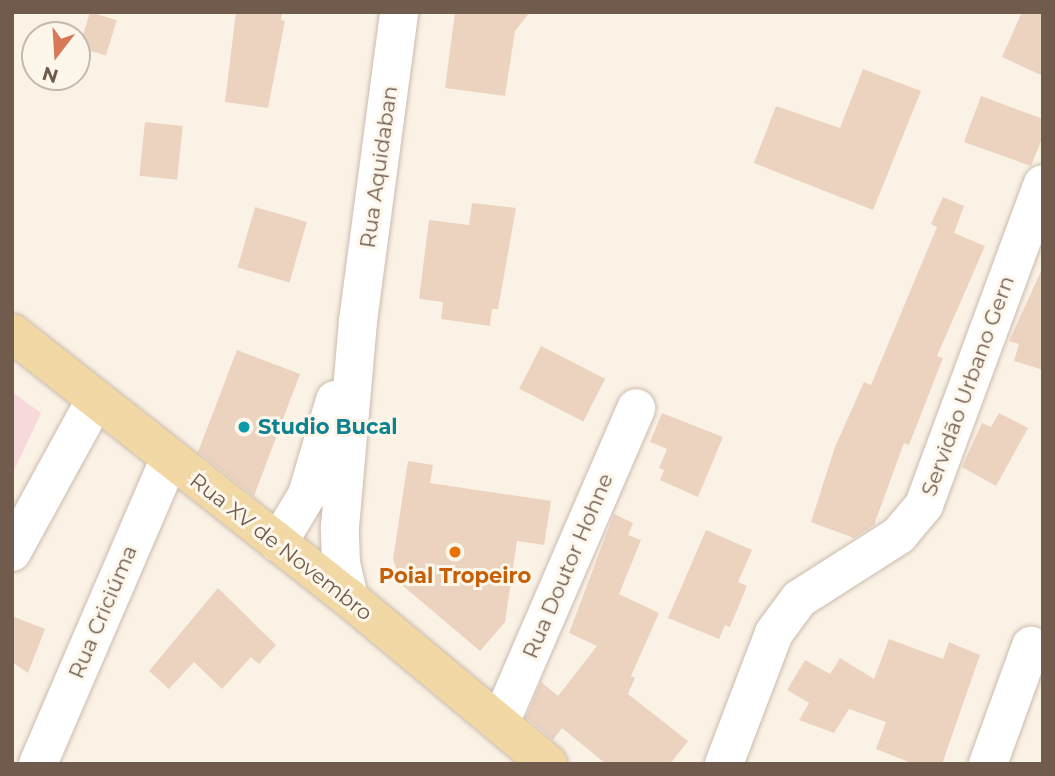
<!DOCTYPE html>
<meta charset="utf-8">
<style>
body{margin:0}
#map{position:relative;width:1055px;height:776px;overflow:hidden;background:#faf2e5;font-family:Montserrat,sans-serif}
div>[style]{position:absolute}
.medical>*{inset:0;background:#f7d9dc}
.building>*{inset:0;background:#ecd3c0;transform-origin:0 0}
.roads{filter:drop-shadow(0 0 2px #cabbad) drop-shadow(0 0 2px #cabbad)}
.minor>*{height:38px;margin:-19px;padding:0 19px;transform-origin:19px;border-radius:19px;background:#fff}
.major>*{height:38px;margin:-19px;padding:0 19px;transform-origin:19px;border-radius:19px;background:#f2d8a4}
.dots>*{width:19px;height:19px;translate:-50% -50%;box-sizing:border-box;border:4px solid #fdf7eb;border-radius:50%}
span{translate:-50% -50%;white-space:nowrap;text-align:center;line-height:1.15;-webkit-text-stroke:6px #fdf7eb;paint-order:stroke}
.street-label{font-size:21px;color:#705b4d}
.culture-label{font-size:21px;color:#0d838f;font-weight:700}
.left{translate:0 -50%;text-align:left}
.food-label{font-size:21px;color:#c56008;font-weight:700}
.frame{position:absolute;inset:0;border:14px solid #705b4d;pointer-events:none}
.north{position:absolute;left:21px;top:21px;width:70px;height:70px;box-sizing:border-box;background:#fdf7eb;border:2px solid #c5b9ac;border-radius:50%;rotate:197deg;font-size:19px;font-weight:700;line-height:28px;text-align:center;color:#705b4d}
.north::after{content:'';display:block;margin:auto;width:24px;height:32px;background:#d77857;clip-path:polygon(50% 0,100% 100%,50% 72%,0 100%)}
</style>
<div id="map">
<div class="medical">
<i style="clip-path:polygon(12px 392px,41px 413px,12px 475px)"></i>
</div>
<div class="building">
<i style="left:90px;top:12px;width:28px;height:37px;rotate:17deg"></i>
<i style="clip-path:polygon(236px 12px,282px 12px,281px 20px,285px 21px,268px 108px,225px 102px)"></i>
<i style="clip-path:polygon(455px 12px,530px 12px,515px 31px,505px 96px,445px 88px)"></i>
<i style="clip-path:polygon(1022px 12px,1043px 12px,1043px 76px,1002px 57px)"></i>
<i style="clip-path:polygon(863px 69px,921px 91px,873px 210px,754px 163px,776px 106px,840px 128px)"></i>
<i style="clip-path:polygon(981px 96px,1043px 119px,1043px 136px,1031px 166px,964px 142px)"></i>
<i style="left:145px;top:122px;width:38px;height:54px;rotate:6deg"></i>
<i style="clip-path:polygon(943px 197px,964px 206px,954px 233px,985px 246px,937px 356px,943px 358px,909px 445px,904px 443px,874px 525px,854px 538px,811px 522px,835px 447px,864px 382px,871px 385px,937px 227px,931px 224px)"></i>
<i style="clip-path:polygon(472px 203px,516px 208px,498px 309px,492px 309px,490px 326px,441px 319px,443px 302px,419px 299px,429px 220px,469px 225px)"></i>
<i style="left:255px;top:207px;width:54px;height:63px;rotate:16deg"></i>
<i style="clip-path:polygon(1043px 267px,1043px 370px,1014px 361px,1019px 344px,1009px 341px)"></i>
<i style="left:541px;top:346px;width:72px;height:48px;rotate:27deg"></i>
<i style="clip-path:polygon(237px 350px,300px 374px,254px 496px,198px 452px)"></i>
<i style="clip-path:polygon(662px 413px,723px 437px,698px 497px,660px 480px,664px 470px,659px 468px,667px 449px,650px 442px)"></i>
<i style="clip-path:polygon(999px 413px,1028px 428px,996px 486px,962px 467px,982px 423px,991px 427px)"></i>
<i style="clip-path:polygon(408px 461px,433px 465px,430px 483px,551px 501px,544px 545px,517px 541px,505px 622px,480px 651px,402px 585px,393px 559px)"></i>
<i style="clip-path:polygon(614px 514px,633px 523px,628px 535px,641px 540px,619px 594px,659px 613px,631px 676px,635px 678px,628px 694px,688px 741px,670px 764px,606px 764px,562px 728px,553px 740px,526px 717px,541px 682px,558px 696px,597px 646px,569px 633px)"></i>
<i style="clip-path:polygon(706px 530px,752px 550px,738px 582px,747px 586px,730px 627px,725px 625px,719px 639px,668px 618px)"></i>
<i style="clip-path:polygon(218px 588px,276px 645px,259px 664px,251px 657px,222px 689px,194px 662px,169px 689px,149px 671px)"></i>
<i style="clip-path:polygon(12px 616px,45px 629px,28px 673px,12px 662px)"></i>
<i style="clip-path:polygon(889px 639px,943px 659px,949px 642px,980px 655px,942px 764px,914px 764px,876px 749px,886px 722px,849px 709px,834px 733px,799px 720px,809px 703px,787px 690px,805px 660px,830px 674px,840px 658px,874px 679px)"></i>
</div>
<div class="roads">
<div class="minor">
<i style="left:278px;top:543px;width:56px;rotate:-58.9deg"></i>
<i style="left:307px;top:495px;width:99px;rotate:-73.6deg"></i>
<i style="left:12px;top:552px;width:171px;rotate:-61.3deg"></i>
<i style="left:349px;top:598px;width:35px;rotate:-103deg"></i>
<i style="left:341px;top:564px;width:37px;rotate:-92deg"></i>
<i style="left:340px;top:527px;width:207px;rotate:-85deg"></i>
<i style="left:358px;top:321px;width:312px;rotate:-82.4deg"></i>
<i style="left:500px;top:723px;width:343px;rotate:-66.6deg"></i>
<i style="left:38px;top:764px;width:331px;rotate:-66.7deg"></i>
<i style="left:724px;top:764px;width:140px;rotate:-69.1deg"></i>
<i style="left:774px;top:633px;width:42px;rotate:-53.7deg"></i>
<i style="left:799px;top:599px;width:119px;rotate:-32.6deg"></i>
<i style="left:899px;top:535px;width:39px;rotate:-50deg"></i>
<i style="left:924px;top:505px;width:342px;rotate:-69.7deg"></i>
<i style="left:988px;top:764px;width:126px;rotate:-70deg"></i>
</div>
<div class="major">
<i style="left:12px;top:333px;width:429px;rotate:38.2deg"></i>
<i style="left:349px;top:598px;width:259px;rotate:39.8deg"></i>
</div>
</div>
<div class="dots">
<i style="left:244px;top:427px;background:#0f9aa8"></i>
<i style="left:455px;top:552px;background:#e8710a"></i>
</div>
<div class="street-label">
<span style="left:379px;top:167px;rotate:-82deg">Rua Aquidaban</span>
<span style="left:968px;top:386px;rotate:-70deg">Servidão Urbano Gern</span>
<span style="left:281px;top:547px;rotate:38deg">Rua XV de Novembro</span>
<span style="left:568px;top:566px;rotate:-67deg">Rua Doutor Hohne</span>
<span style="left:103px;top:612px;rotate:-67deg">Rua Criciúma</span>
</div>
<div class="culture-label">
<span class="left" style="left:258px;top:427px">Studio Bucal</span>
</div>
<div class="food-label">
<span style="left:455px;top:576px">Poial Tropeiro</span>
</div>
<div class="frame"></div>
<div class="north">N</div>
</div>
